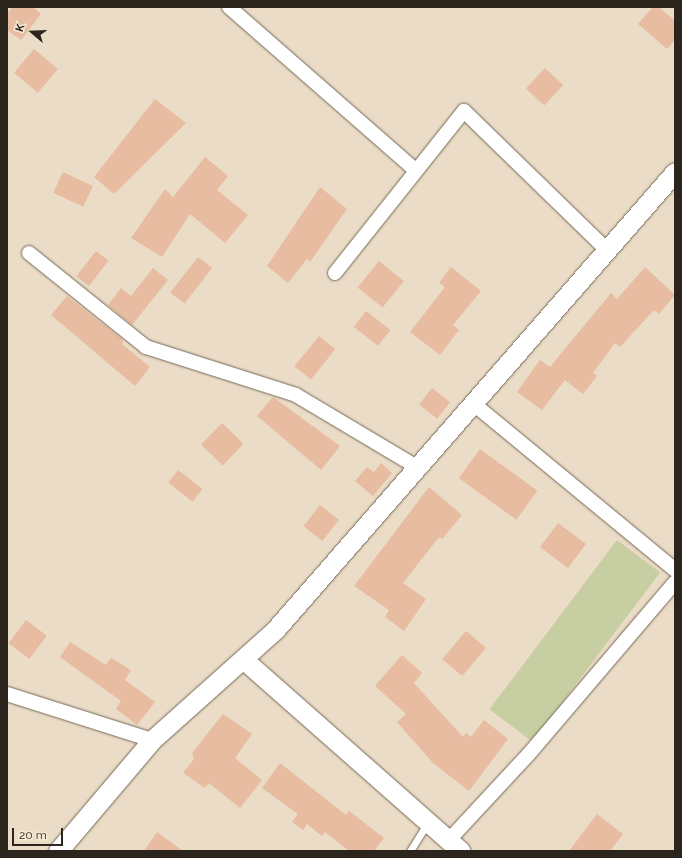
<!DOCTYPE html>
<style>
body{margin:0}
#map{position:relative;width:682px;height:858px;overflow:hidden;background:#ebdcc7;font-family:Raleway,sans-serif}
div>[style]{position:absolute}
.green>*{inset:0;background:#c7cfa2;transform-origin:0 0}
.building>*{inset:0;background:#e7bca0;transform-origin:0 0}
.roads{filter:drop-shadow(0 0 1px #756855) drop-shadow(0 0 1px #756855)}
.lane>*{height:7px;margin:-3.5px;padding:0 3.5px;transform-origin:3.5px;border-radius:3.5px;background:#fff}
.street>*{height:14px;margin:-7px;padding:0 7px;transform-origin:7px;border-radius:7px;background:#fff}
.secondary>*{height:19px;margin:-9.5px;padding:0 9.5px;transform-origin:9.5px;border-radius:9.5px;background:#fff}
span{translate:-50% -50%;white-space:nowrap;text-align:center;line-height:1.15;-webkit-text-stroke:3.5px #f8e9d4;paint-order:stroke}
.frame{position:absolute;inset:0;border:8px solid #2b251e;pointer-events:none}
.north{position:absolute;left:12px;top:12px;width:40px;height:40px;-webkit-text-stroke:3px #f8e9d4;paint-order:stroke;rotate:289deg;font-size:11px;font-weight:700;line-height:16px;text-align:center;color:#2b251e}
.north::after{content:'';display:block;margin:auto;width:14px;height:18px;background:#2b251e;clip-path:polygon(50% 0,100% 100%,50% 72%,0 100%)}
.scale{position:absolute;left:12px;top:828px;width:51px;height:18px;box-sizing:border-box;border:2px solid #2b251e;border-top:0;padding-left:5px;font-size:12px;line-height:14px;white-space:nowrap;color:#2b251e;-webkit-text-stroke:3px #f8e9d4;paint-order:stroke}
</style>
<div id="map">
<div class="green">
<i style="left:617px;top:540px;width:54px;height:212px;rotate:37deg"></i>
</div>
<div class="building">
<i style="clip-path:polygon(12px 7px,33px 7px,41px 14px,21px 40px,7px 30px,7px 14px)"></i>
<i style="clip-path:polygon(653px 7px,659px 7px,675px 21px,675px 40px,667px 49px,638px 24px)"></i>
<i style="left:34px;top:49px;width:31px;height:31px;rotate:40deg"></i>
<i style="left:545px;top:68px;width:25px;height:28px;rotate:43deg"></i>
<i style="clip-path:polygon(155px 99px,186px 123px,114px 194px,94px 177px)"></i>
<i style="clip-path:polygon(205px 157px,228px 176px,217px 190px,248px 215px,225px 243px,190px 214px,162px 257px,131px 238px,165px 189px,173px 197px)"></i>
<i style="left:63px;top:172px;width:33px;height:23px;rotate:25deg"></i>
<i style="clip-path:polygon(320px 187px,347px 209px,310px 262px,307px 259px,288px 283px,267px 266px)"></i>
<i style="left:96px;top:251px;width:16px;height:32px;rotate:38deg"></i>
<i style="left:198px;top:257px;width:18px;height:45px;rotate:38deg"></i>
<i style="left:379px;top:261px;width:32px;height:34px;rotate:39deg"></i>
<i style="clip-path:polygon(451px 267px,481px 291px,453px 325px,459px 330px,440px 355px,410px 332px,445px 287px,439px 283px)"></i>
<i style="clip-path:polygon(645px 267px,675px 295px,659px 314px,654px 310px,620px 347px,615px 343px,593px 373px,597px 376px,583px 394px,565px 380px,542px 410px,517px 392px,540px 360px,550px 367px,611px 293px,617px 299px)"></i>
<i style="clip-path:polygon(153px 268px,168px 280px,132px 325px,108px 305px,121px 288px,131px 296px)"></i>
<i style="clip-path:polygon(67px 296px,122px 339px,123px 345px,150px 367px,135px 386px,51px 315px)"></i>
<i style="left:366px;top:311px;width:31px;height:20px;rotate:38deg"></i>
<i style="left:319px;top:336px;width:21px;height:39px;rotate:39deg"></i>
<i style="left:432px;top:388px;width:23px;height:21px;rotate:38deg"></i>
<i style="clip-path:polygon(273px 397px,340px 446px,321px 470px,257px 416px)"></i>
<i style="left:222px;top:423px;width:30px;height:30px;rotate:44deg"></i>
<i style="left:480px;top:449px;width:71px;height:36px;rotate:36deg"></i>
<i style="clip-path:polygon(381px 463px,392px 473px,373px 496px,355px 481px,367px 467px,374px 472px)"></i>
<i style="left:178px;top:470px;width:31px;height:16px;rotate:38deg"></i>
<i style="clip-path:polygon(429px 487px,462px 515px,442px 539px,439px 537px,403px 583px,426px 599px,404px 631px,385px 617px,389px 610px,354px 586px)"></i>
<i style="left:320px;top:505px;width:24px;height:27px;rotate:38deg"></i>
<i style="left:558px;top:523px;width:35px;height:30px;rotate:37deg"></i>
<i style="left:26px;top:620px;width:26px;height:29px;rotate:37deg"></i>
<i style="left:466px;top:631px;width:26px;height:37px;rotate:40deg"></i>
<i style="clip-path:polygon(70px 642px,106px 665px,111px 658px,131px 670px,125px 680px,155px 702px,137px 725px,116px 709px,121px 701px,60px 657px)"></i>
<i style="clip-path:polygon(402px 655px,422px 673px,414px 683px,463px 737px,466px 733px,471px 737px,484px 720px,508px 739px,469px 791px,433px 763px,397px 722px,406px 714px,375px 686px)"></i>
<i style="clip-path:polygon(223px 714px,252px 734px,235px 758px,262px 780px,240px 808px,209px 783px,205px 788px,183px 773px,194px 759px,192px 753px)"></i>
<i style="clip-path:polygon(280px 763px,346px 815px,349px 811px,384px 838px,374px 851px,349px 851px,325px 832px,322px 836px,307px 824px,303px 830px,292px 822px,298px 814px,262px 788px)"></i>
<i style="clip-path:polygon(597px 814px,623px 834px,610px 851px,569px 851px)"></i>
<i style="clip-path:polygon(157px 832px,183px 851px,144px 851px)"></i>
</div>
<div class="roads">
<div class="lane">
<i style="left:410px;top:851px;width:32px;rotate:-58deg"></i>
</div>
<div class="street">
<i style="left:229px;top:7px;width:246px;rotate:41.2deg"></i>
<i style="left:29px;top:253px;width:150px;rotate:38.8deg"></i>
<i style="left:146px;top:347px;width:157px;rotate:17.7deg"></i>
<i style="left:296px;top:395px;width:139px;rotate:30.8deg"></i>
<i style="left:335px;top:273px;width:207px;rotate:-51.5deg"></i>
<i style="left:464px;top:111px;width:199px;rotate:44.2deg"></i>
<i style="left:475px;top:405px;width:259px;rotate:39.5deg"></i>
<i style="left:7px;top:694px;width:152px;rotate:17.6deg"></i>
<i style="left:448px;top:841px;width:117px;rotate:-47.1deg"></i>
<i style="left:528px;top:755px;width:227px;rotate:-49.6deg"></i>
</div>
<div class="secondary">
<i style="left:243px;top:659px;width:290px;rotate:41.4deg"></i>
<i style="left:58px;top:851px;width:145px;rotate:-49.7deg"></i>
<i style="left:152px;top:740px;width:165px;rotate:-41.8deg"></i>
<i style="left:275px;top:630px;width:608px;rotate:-48.87deg"></i>
</div>
</div>
<div class="frame"></div>
<div class="north">K</div>
<div class="scale">20 m</div>
</div>
